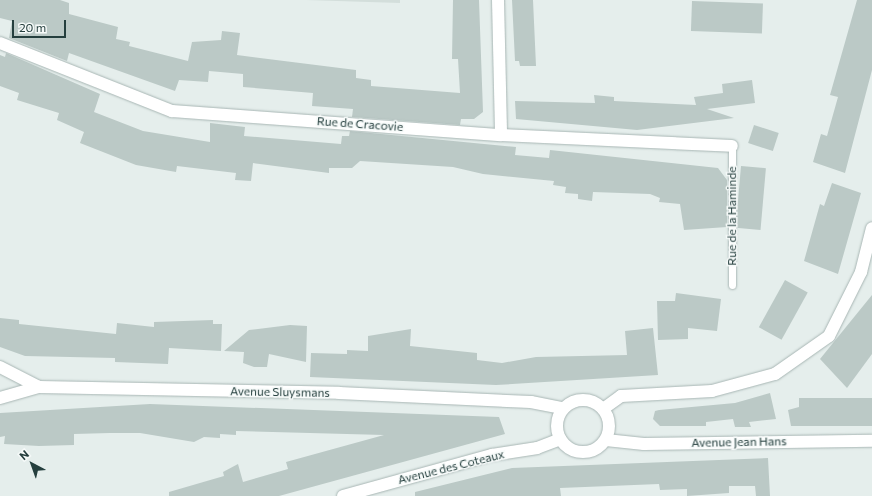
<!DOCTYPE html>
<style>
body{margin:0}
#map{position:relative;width:872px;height:496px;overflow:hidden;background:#e5eeec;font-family:Commissioner,sans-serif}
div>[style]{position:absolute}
.built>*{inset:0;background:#d3dedb}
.building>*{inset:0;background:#bbc9c6;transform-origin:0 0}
.roads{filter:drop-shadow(0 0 1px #a8b6b4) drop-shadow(0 0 1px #a8b6b4)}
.lane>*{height:7px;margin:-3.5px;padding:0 3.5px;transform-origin:3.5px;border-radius:3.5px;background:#fff}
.street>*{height:12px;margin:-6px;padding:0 6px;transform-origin:6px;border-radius:6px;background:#fff}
.street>.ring{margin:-6px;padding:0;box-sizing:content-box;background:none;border:12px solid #fff;border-radius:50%}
span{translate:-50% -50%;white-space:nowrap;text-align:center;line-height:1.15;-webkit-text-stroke:3px #f6faf9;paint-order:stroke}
.street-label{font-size:12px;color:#253f3e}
.north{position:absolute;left:12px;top:444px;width:40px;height:40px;-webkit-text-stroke:3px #f6faf9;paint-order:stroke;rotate:319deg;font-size:11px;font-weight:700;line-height:16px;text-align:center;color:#253f3e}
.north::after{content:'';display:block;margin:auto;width:14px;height:18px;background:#253f3e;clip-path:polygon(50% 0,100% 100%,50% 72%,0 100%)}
.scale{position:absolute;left:12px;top:20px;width:54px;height:18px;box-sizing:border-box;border:2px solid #253f3e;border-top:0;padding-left:5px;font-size:12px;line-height:14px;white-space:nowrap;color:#253f3e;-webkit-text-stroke:3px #f6faf9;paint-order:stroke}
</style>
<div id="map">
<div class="built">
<i style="clip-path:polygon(306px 0,400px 0,400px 3px)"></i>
</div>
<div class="building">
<i style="clip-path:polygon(0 0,60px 0,69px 3px,69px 14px,118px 27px,116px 39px,130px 42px,129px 46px,188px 61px,192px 42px,221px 40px,222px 31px,240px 33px,237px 55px,356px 70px,356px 78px,371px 80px,371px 86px,460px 93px,458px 59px,452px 59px,453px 0,479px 0,483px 112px,474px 119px,461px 119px,460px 125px,352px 117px,353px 109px,312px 106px,313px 93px,243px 87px,243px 74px,209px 71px,208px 82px,179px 80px,175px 91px,69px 53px,67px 61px,9px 38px,12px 21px,0 18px)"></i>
<i style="clip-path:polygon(512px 0,533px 0,536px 66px,520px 66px,519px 61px,515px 61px)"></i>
<i style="clip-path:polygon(857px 0,872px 0,872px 70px,845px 173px,813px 162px,821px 134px,827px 136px,838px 97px,830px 95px)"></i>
<i style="left:692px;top:1px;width:71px;height:30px;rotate:2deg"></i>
<i style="clip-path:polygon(6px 53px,100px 94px,94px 112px,143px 131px,210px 142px,210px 123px,245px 127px,244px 136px,341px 144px,342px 136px,349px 136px,350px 131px,516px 147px,515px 155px,549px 158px,550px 150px,718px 168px,727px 180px,727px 227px,684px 230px,680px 204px,659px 202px,660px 198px,650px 194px,593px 192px,592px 201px,578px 199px,578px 194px,565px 193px,566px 187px,553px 185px,554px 181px,483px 174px,453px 167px,360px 161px,352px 168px,329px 168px,329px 173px,253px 163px,251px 181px,235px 180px,236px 173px,177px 166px,176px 172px,136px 165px,80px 143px,84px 132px,57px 120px,59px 113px,17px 100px,19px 93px,0 86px,0 55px,5px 57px)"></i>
<i style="clip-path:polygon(752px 80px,755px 103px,707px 109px,734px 118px,637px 130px,516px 119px,515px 101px,595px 103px,594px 95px,614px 97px,614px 101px,696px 105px,694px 97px,723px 93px,722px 84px)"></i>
<i style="left:754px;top:125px;width:26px;height:19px;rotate:18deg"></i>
<i style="left:741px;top:166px;width:25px;height:62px;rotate:5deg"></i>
<i style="clip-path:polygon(832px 183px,861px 193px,838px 274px,804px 261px,820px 204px,824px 206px)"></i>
<i style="left:785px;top:280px;width:26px;height:54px;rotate:29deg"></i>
<i style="clip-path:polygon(676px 293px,721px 299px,717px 331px,688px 328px,688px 339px,658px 340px,657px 301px,675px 301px)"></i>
<i style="clip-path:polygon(872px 295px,872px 354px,847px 388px,820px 359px)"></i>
<i style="clip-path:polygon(0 318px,19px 320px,19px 324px,116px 334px,117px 323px,154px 327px,154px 322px,213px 320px,213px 324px,222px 324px,221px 351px,169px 348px,168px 364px,115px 362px,115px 358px,25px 356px,0 347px)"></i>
<i style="clip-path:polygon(290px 325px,307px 326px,306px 362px,269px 354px,267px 367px,254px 367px,243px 363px,244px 352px,224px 351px,249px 330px)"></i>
<i style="clip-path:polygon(653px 328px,658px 375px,496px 385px,310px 377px,311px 353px,347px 354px,347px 350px,368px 351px,368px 336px,411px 329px,410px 346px,477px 353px,477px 360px,502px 363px,536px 357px,627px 355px,625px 331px)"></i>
<i style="clip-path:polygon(770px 393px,776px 419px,749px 422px,751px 427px,735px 427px,733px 419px,706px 422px,706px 426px,660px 426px,653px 419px,655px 411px,659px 410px,735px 403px)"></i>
<i style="clip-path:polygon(799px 398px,872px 398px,872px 426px,791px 426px,788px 410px,799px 407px)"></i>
<i style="clip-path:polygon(150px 404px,499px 417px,505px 434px,279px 496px,169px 496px,169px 492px,224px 476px,223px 472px,238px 464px,243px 482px,288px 469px,286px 462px,384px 435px,236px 431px,236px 435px,220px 434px,220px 438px,204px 437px,194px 442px,140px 433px,110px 433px,74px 434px,74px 445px,39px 446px,4px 444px,5px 436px,0 437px,0 413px)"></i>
<i style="clip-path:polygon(768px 458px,770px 496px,756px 496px,755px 486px,729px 486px,729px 493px,687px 496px,687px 489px,660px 490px,659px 484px,560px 488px,561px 496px,415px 496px,415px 492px,512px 468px)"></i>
</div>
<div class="roads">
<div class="lane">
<i style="left:732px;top:285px;width:139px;rotate:-90deg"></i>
</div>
<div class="street">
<i style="left:498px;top:0;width:135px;rotate:88.7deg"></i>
<i style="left:0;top:43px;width:185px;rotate:21.6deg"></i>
<i style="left:172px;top:111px;width:330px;rotate:4.2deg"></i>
<i style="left:501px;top:135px;width:231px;rotate:2.7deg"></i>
<i style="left:0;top:367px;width:44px;rotate:27.1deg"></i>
<i style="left:39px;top:387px;width:300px;rotate:1.1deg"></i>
<i style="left:339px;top:393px;width:192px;rotate:2.7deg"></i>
<i style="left:531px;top:402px;width:33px;rotate:11deg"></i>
<i style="left:0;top:398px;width:41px;rotate:-15.8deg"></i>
<i class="ring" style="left:557px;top:400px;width:40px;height:40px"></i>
<i style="left:603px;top:409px;width:22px;rotate:-36deg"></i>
<i style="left:621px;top:396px;width:91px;rotate:-3.1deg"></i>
<i style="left:712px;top:391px;width:65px;rotate:-15.1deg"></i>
<i style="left:775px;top:374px;width:66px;rotate:-35.1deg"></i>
<i style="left:829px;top:336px;width:72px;rotate:-63.4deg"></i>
<i style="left:861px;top:272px;width:45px;rotate:-76deg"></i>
<i style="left:606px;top:440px;width:38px;rotate:6deg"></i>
<i style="left:644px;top:444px;width:228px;rotate:-0.8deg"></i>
<i style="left:343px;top:496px;width:155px;rotate:-15.4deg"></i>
<i style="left:492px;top:455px;width:46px;rotate:-8.8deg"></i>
<i style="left:537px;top:448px;width:25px;rotate:-21deg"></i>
</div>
</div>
<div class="street-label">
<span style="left:360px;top:124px;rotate:4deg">Rue de Cracovie</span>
<span style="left:732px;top:216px;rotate:-90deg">Rue de la Haminde</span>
<span style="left:280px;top:392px;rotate:1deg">Avenue Sluysmans</span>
<span style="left:739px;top:442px;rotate:-1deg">Avenue Jean Hans</span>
<span style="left:451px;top:467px;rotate:-14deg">Avenue des Coteaux</span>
</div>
<div class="north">N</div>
<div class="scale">20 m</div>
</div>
